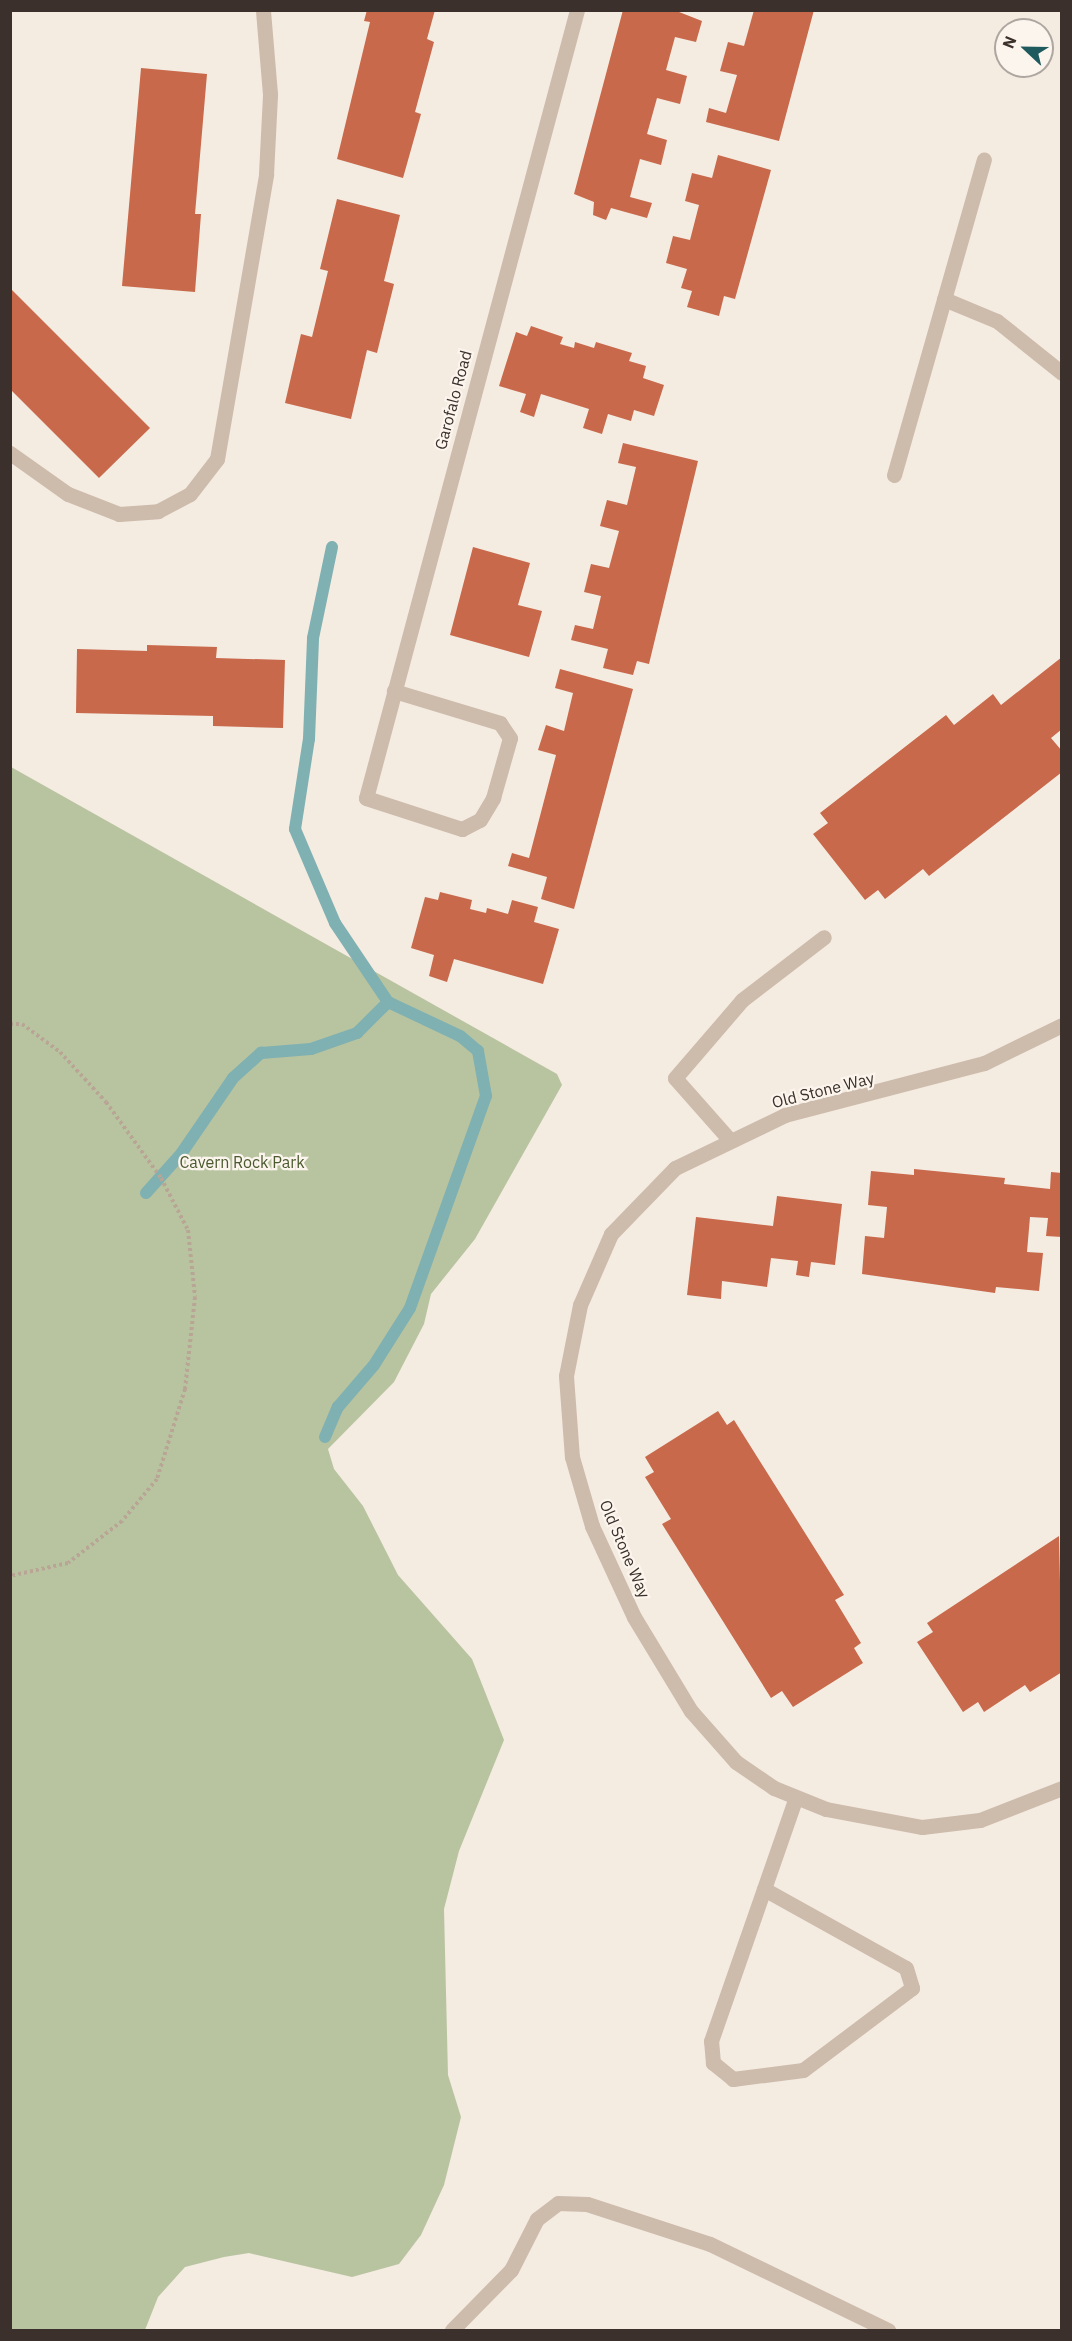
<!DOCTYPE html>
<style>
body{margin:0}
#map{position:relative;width:1072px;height:2341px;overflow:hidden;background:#f4ebe1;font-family:"IBM Plex Sans",sans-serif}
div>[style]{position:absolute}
.green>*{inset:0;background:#b8c4a0}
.stream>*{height:12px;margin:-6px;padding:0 6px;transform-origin:6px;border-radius:6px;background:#7fb0b2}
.building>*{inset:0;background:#c8694b}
.path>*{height:4px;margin-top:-2px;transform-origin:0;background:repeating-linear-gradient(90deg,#b9a596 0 3px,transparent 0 6px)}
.service>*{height:15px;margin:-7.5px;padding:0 7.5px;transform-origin:7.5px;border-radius:7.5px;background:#cdbbac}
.minor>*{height:15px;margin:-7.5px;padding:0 7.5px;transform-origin:7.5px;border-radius:7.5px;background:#cdbbac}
span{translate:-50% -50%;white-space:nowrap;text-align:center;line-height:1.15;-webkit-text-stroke:4.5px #fbf5ee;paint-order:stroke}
.street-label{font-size:16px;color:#3b302b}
.park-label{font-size:16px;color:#4a5a2e}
.frame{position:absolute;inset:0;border:12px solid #3b302b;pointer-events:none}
.north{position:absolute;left:994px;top:18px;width:60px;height:60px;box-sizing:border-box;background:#fbf5ee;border:2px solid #aea6a0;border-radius:50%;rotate:292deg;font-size:16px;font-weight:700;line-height:24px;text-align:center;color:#3b302b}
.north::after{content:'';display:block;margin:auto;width:21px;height:27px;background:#1f5a5e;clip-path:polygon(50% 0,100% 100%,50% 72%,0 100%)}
</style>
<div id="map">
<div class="green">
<i style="clip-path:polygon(11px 767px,557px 1074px,562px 1085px,475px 1239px,431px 1294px,424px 1324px,394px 1382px,328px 1449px,334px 1469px,363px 1506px,398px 1575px,472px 1659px,504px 1740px,459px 1851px,444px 1909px,448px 2075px,461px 2117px,444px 2185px,421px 2235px,399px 2264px,352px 2277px,249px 2253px,224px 2257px,185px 2267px,158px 2297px,145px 2330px,11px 2330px)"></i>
</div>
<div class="stream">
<i style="left:146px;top:1193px;width:52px;rotate:-48.1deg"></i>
<i style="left:181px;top:1154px;width:92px;rotate:-55.6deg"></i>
<i style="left:233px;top:1078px;width:38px;rotate:-42deg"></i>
<i style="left:261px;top:1053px;width:50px;rotate:-4.6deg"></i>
<i style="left:311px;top:1049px;width:49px;rotate:-19.2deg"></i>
<i style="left:357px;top:1033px;width:44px;rotate:-45deg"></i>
<i style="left:325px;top:1437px;width:33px;rotate:-67deg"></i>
<i style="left:338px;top:1407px;width:55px;rotate:-49.4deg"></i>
<i style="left:374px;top:1365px;width:67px;rotate:-57.7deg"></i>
<i style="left:410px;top:1308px;width:225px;rotate:-70.3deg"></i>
<i style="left:486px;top:1096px;width:46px;rotate:-100.1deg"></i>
<i style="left:478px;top:1051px;width:23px;rotate:-140deg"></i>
<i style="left:460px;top:1036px;width:80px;rotate:-154.7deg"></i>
<i style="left:388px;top:1002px;width:95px;rotate:-123.9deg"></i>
<i style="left:335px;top:923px;width:102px;rotate:-113.1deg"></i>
<i style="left:295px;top:829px;width:91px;rotate:-81.2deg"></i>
<i style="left:309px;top:739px;width:101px;rotate:-87.7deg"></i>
<i style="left:313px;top:638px;width:93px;rotate:-78.2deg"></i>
</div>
<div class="building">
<i style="clip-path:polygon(367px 10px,435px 10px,427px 39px,434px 42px,415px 112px,421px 114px,403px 178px,337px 159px,370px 22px,364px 21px)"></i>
<i style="clip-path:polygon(623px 10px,674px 10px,702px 21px,696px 42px,675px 37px,666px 70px,687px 76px,680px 104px,657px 98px,647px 134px,667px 140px,661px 165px,640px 159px,630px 197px,652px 203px,647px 218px,611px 208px,606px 220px,593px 215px,594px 202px,574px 194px)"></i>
<i style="clip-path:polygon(754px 10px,814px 10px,779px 141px,706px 122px,709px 108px,726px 113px,737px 75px,720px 71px,728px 42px,744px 46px)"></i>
<i style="clip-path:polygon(141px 68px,207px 74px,195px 214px,201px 214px,195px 292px,122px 286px)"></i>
<i style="clip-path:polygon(718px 155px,771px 170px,735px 299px,724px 296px,719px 316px,687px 307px,692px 291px,681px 288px,687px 269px,666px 263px,673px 236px,690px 240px,699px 205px,685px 201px,692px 173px,712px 178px)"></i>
<i style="clip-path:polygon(337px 199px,400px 215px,384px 281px,394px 284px,377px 353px,367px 350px,351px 419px,285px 403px,301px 334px,312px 337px,328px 271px,320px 269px)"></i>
<i style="clip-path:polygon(10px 288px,150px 428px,99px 478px,10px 389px)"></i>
<i style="clip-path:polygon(531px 326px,563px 337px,560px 344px,574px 348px,575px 342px,594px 348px,596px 342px,632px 353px,629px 361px,646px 366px,643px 378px,664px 385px,654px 416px,634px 410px,631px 421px,608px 414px,602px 434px,583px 428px,589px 409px,541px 394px,534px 417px,520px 412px,526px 394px,499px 386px,516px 332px,527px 336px)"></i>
<i style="clip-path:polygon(623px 443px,698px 461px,649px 664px,637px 661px,633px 675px,603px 668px,608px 649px,571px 640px,575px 625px,593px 629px,601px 596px,584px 592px,591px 564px,609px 568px,619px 531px,600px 526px,607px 500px,627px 505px,636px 467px,618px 463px)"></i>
<i style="clip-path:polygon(473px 547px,530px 563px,518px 605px,542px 611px,529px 657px,450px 635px)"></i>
<i style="clip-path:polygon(147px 645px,217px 647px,216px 658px,285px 660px,283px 728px,213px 726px,213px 716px,76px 713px,77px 649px,147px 651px)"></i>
<i style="clip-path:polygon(1062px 657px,1062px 729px,1051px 738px,1062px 751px,1062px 772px,929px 876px,923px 869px,885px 899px,878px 890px,865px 900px,813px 834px,828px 823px,820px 813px,946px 715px,954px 725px,993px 694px,1001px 705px)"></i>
<i style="clip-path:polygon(560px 669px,633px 689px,574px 909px,541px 899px,547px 877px,508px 866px,512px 853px,529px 858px,556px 755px,538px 750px,546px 725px,564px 731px,573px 693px,555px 688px)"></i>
<i style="clip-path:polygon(440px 892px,472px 900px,470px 909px,486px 913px,487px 908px,508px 914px,512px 900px,538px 907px,534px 922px,559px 929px,543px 984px,454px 959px,447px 982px,429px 976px,434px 955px,411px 948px,425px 897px,438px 900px)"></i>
<i style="clip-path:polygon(914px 1169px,1005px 1178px,1004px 1184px,1050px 1189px,1051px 1172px,1062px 1173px,1062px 1237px,1046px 1236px,1048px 1218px,1030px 1217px,1027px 1252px,1043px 1253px,1039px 1291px,996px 1287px,995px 1293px,862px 1274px,865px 1236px,884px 1238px,887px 1207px,868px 1205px,871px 1171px,914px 1175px)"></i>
<i style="clip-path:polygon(777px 1196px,842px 1204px,835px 1265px,811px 1262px,809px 1277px,796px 1275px,798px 1261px,771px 1258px,767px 1287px,722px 1281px,721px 1299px,687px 1295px,696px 1217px,773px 1226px)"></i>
<i style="clip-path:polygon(718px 1411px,727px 1425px,734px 1420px,844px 1595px,835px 1600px,861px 1643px,854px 1648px,863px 1663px,793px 1707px,782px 1691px,771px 1698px,662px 1524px,671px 1519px,645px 1477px,654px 1472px,645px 1457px)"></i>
<i style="clip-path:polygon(1059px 1536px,1062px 1672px,1030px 1692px,1025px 1685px,984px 1712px,978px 1702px,963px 1712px,917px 1642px,933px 1632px,927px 1623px)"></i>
</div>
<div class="path">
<i style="left:10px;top:1024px;width:12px"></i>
<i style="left:22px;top:1024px;width:47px;rotate:36.4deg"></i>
<i style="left:60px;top:1052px;width:68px;rotate:47.4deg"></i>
<i style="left:106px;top:1102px;width:94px;rotate:54.1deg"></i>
<i style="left:161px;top:1178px;width:59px;rotate:62.6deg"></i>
<i style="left:188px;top:1230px;width:67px;rotate:84deg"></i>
<i style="left:195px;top:1297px;width:93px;rotate:96.2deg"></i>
<i style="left:185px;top:1389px;width:94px;rotate:107.3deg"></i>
<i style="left:157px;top:1479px;width:55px;rotate:129.8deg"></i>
<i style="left:122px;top:1521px;width:68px;rotate:142.1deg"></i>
<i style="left:68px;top:1563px;width:59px;rotate:167.4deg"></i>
</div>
<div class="service">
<i style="left:944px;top:299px;width:57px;rotate:22.5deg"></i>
<i style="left:997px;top:321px;width:83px;rotate:38.7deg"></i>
<i style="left:10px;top:453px;width:71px;rotate:35.3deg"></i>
<i style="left:68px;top:494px;width:55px;rotate:21.4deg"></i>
<i style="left:119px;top:514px;width:39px;rotate:-4deg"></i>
<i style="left:158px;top:511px;width:36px;rotate:-28deg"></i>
<i style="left:190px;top:494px;width:44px;rotate:-52.4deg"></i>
<i style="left:217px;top:459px;width:289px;rotate:-80.2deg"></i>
<i style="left:266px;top:174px;width:80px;rotate:-87.1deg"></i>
<i style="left:270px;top:94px;width:84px;rotate:-94.8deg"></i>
<i style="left:894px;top:475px;width:328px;rotate:-74.1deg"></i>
<i style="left:366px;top:798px;width:101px;rotate:17.9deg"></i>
<i style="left:462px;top:829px;width:20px;rotate:-27deg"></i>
<i style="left:480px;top:820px;width:26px;rotate:-59deg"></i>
<i style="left:493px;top:798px;width:62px;rotate:-74.2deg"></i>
<i style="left:510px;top:738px;width:18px;rotate:-124deg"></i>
<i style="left:500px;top:723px;width:111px;rotate:-163.2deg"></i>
<i style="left:728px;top:1138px;width:80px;rotate:-131.5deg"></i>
<i style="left:675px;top:1078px;width:103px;rotate:-49.3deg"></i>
<i style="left:742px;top:1000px;width:103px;rotate:-37.5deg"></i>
<i style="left:764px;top:1889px;width:162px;rotate:29.1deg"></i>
<i style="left:906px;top:1968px;width:21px;rotate:73deg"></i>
<i style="left:912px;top:1988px;width:136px;rotate:143deg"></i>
<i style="left:803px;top:2070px;width:71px;rotate:172.7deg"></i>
<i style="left:733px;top:2079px;width:26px;rotate:-141deg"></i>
<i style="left:713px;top:2063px;width:22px;rotate:-95deg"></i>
<i style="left:711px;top:2041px;width:258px;rotate:-70.8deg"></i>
<i style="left:452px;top:2330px;width:84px;rotate:-45.5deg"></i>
<i style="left:511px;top:2270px;width:57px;rotate:-63deg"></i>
<i style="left:537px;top:2219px;width:26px;rotate:-37deg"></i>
<i style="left:558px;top:2203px;width:29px;rotate:2deg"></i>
<i style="left:587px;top:2204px;width:129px;rotate:18deg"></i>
<i style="left:710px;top:2244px;width:198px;rotate:25.8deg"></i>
</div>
<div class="minor">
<i style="left:366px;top:798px;width:816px;rotate:-75.01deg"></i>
<i style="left:1062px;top:1025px;width:87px;rotate:154deg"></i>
<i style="left:984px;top:1063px;width:206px;rotate:165.4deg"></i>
<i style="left:785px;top:1115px;width:122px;rotate:154.3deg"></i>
<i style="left:675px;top:1168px;width:92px;rotate:134.1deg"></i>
<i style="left:611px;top:1234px;width:77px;rotate:113.6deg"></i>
<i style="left:580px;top:1305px;width:72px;rotate:101.2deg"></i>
<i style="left:566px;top:1376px;width:81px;rotate:85.8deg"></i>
<i style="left:572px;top:1457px;width:72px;rotate:73.8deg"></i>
<i style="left:592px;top:1526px;width:100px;rotate:65.2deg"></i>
<i style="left:634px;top:1617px;width:110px;rotate:58.8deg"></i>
<i style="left:691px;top:1711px;width:68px;rotate:48.6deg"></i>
<i style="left:736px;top:1762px;width:46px;rotate:34.4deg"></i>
<i style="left:774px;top:1788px;width:56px;rotate:22deg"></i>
<i style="left:826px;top:1809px;width:98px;rotate:10.6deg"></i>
<i style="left:922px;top:1827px;width:58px;rotate:-6.9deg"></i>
<i style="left:980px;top:1820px;width:88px;rotate:-21.3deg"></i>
</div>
<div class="street-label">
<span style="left:453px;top:400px;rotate:-75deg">Garofalo Road</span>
<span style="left:823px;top:1090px;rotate:-14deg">Old Stone Way</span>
<span style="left:625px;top:1549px;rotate:67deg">Old Stone Way</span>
</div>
<div class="park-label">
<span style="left:242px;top:1162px">Cavern Rock Park</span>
</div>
<div class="frame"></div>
<div class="north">N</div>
</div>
